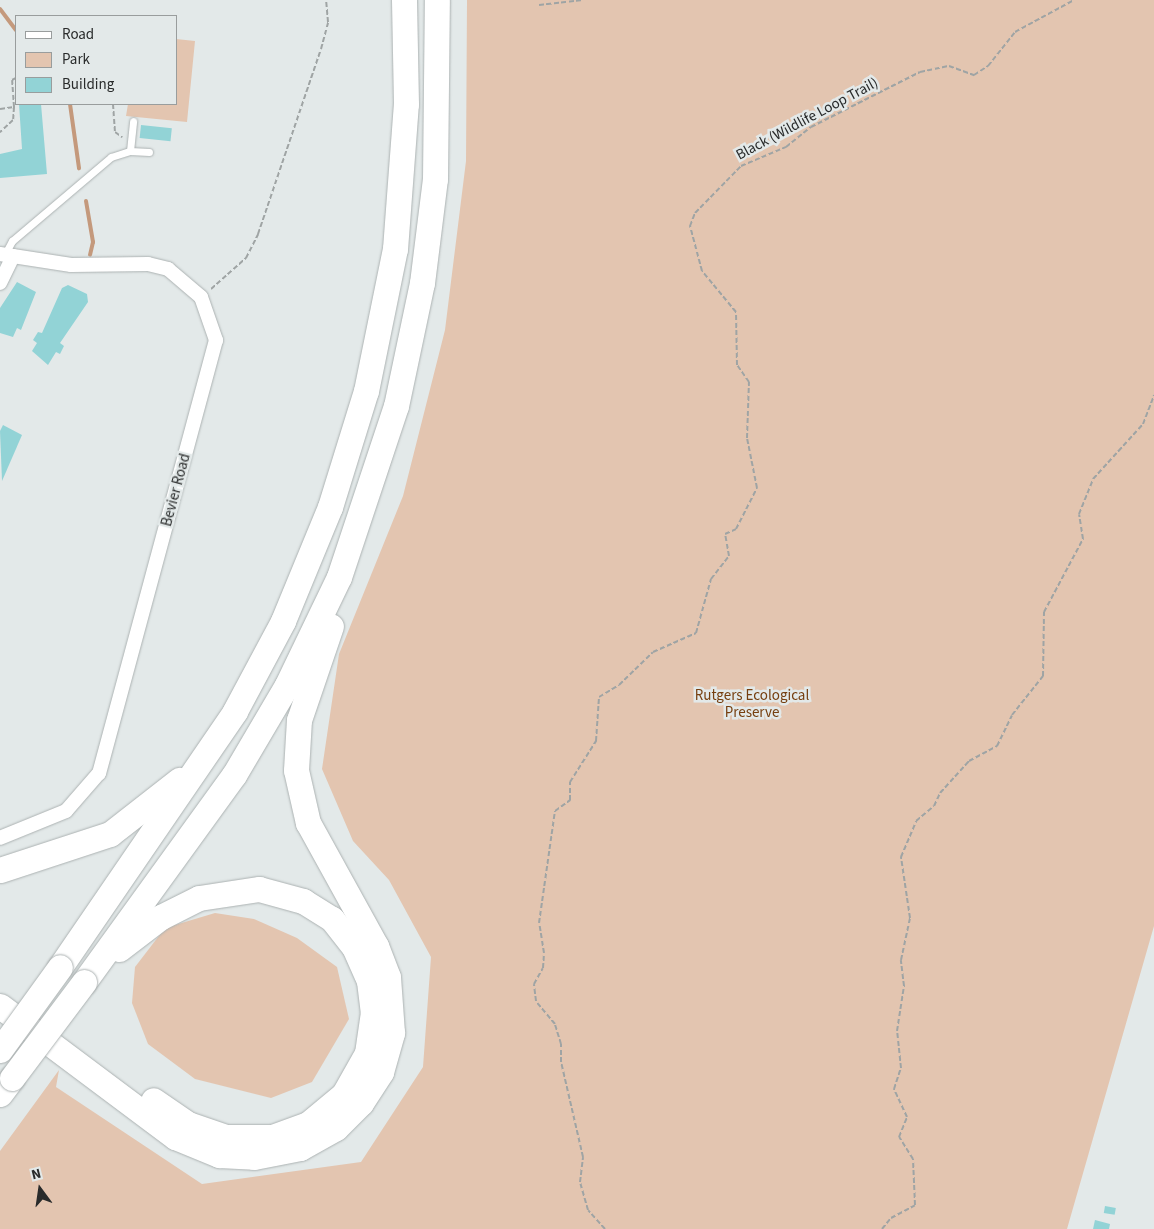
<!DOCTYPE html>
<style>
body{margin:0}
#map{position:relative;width:1154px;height:1229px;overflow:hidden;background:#e3e9e9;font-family:"Source Sans 3",sans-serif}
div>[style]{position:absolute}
.green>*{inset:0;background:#e3c5b0}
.stream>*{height:4px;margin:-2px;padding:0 2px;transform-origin:2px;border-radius:2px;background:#c4997c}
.building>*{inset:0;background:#92d3d6;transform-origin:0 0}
.path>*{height:2px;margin-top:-1px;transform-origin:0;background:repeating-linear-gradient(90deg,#9fa4a4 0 5px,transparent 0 7.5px)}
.roads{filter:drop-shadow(0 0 1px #acb2b2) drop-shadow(0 0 1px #acb2b2)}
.lane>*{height:7px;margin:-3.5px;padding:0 3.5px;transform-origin:3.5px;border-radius:3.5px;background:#fff}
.street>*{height:14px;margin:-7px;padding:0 7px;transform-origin:7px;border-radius:7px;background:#fff}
.highway>*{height:25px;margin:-12.5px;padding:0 12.5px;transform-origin:12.5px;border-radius:12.5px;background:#fff}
.bridges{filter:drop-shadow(0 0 1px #acb2b2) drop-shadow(0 0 1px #acb2b2)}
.highway-bridge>*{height:25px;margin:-12.5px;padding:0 12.5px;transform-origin:12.5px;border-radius:12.5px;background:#fff}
span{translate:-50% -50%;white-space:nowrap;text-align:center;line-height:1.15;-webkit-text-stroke:5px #e3e9e9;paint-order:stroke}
.street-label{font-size:15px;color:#292b2b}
.park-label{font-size:15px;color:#763f0f}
.legend{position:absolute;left:15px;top:15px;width:162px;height:90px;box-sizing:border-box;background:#e3e9e9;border:1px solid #999d9d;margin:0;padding:6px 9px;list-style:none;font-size:15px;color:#292b2b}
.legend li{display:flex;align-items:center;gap:10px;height:25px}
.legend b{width:25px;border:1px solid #999d9d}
.north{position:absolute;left:15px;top:1164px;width:50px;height:50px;-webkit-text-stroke:4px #e3e9e9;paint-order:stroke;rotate:346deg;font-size:14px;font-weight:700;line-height:20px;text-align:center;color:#292b2b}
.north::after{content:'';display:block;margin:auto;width:18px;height:22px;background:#292b2b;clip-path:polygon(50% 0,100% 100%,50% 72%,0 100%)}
</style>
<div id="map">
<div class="green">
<i style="clip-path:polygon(467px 0,1154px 0,1154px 926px,1067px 1229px,0 1229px,0 1151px,59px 1070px,56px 1087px,202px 1184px,361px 1162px,423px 1067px,431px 957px,389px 880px,353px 841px,322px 769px,339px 654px,403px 496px,445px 330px,466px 161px)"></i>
<i style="clip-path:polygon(176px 39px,195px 41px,187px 122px,126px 116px,128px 104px,176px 104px)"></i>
<i style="clip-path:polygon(215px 913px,254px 919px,297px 938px,337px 967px,349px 1019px,312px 1082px,271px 1098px,195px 1079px,148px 1044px,132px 1003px,135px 967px,165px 928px)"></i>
</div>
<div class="stream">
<i style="left:0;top:9px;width:26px;rotate:53deg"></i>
<i style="left:70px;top:104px;width:65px;rotate:82deg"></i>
<i style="left:86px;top:201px;width:42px;rotate:80.3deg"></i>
<i style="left:93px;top:242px;width:13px;rotate:103deg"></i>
</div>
<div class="building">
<i style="clip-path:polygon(19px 104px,41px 104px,47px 174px,0 178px,0 154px,22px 149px)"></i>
<i style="left:141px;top:125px;width:31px;height:13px;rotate:6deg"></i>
<i style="clip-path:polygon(17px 282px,36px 292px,21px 330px,17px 328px,13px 337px,0 333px,0 308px)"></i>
<i style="clip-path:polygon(68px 285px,87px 294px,88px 302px,60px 343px,64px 346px,60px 354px,56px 352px,48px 365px,32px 351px,37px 343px,33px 340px,38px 332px,42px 333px,62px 288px)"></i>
<i style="clip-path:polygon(3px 425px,22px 435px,2px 481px,0 431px)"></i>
<i style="left:1105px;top:1206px;width:11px;height:7px;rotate:10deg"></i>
<i style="clip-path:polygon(1095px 1220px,1110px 1224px,1109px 1229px,1093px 1229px)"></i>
</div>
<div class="path">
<i style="left:539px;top:5px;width:44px;rotate:-6.5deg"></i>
<i style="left:113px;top:104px;width:28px;rotate:86deg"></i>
<i style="left:115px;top:132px;width:9px;rotate:36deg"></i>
<i style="left:14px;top:107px;width:27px;rotate:-94deg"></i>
<i style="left:12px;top:80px;width:4px;rotate:-27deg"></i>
<i style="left:0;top:109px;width:14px;rotate:-8deg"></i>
<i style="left:14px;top:107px;width:13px;rotate:94deg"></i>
<i style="left:13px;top:120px;width:18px;rotate:137deg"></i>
<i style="left:211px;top:289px;width:47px;rotate:-41.5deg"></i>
<i style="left:246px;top:258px;width:27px;rotate:-63deg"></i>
<i style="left:258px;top:234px;width:195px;rotate:-71.2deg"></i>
<i style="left:321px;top:49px;width:28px;rotate:-75deg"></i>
<i style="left:328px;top:22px;width:22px;rotate:-95deg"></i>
<i style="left:605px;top:1229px;width:25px;rotate:-132deg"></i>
<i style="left:588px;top:1210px;width:29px;rotate:-106deg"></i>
<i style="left:580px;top:1182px;width:25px;rotate:-83deg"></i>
<i style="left:583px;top:1157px;width:98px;rotate:-103deg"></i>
<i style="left:561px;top:1062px;width:18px;rotate:-90deg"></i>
<i style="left:561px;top:1044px;width:21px;rotate:-107deg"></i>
<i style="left:555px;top:1024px;width:30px;rotate:-130deg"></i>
<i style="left:536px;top:1001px;width:17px;rotate:-97deg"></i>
<i style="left:534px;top:984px;width:18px;rotate:-61deg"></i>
<i style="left:543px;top:968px;width:15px;rotate:-86deg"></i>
<i style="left:544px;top:953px;width:30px;rotate:-99deg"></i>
<i style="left:539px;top:923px;width:113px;rotate:-81.9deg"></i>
<i style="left:555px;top:811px;width:19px;rotate:-36deg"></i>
<i style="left:570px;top:800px;width:18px;rotate:-90deg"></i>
<i style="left:570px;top:782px;width:49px;rotate:-57.6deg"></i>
<i style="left:596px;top:741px;width:44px;rotate:-86.1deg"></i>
<i style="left:599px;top:697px;width:23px;rotate:-31deg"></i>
<i style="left:619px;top:685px;width:47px;rotate:-44.1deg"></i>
<i style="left:653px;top:652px;width:47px;rotate:-23.8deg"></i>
<i style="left:696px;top:633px;width:56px;rotate:-74.5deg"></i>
<i style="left:711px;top:579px;width:29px;rotate:-52deg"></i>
<i style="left:729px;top:556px;width:22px;rotate:-100deg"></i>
<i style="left:725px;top:534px;width:12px;rotate:-24deg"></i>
<i style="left:736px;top:529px;width:46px;rotate:-62.9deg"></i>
<i style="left:757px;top:488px;width:51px;rotate:-101.3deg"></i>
<i style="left:747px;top:438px;width:56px;rotate:-88deg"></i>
<i style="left:749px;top:382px;width:21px;rotate:-125deg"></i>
<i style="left:737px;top:365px;width:53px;rotate:-91.1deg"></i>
<i style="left:736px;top:312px;width:53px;rotate:-129.7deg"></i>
<i style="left:702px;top:271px;width:47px;rotate:-104.9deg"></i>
<i style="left:690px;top:226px;width:14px;rotate:-69deg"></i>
<i style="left:695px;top:213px;width:66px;rotate:-45.6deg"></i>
<i style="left:741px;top:166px;width:49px;rotate:-22.9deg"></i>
<i style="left:786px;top:147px;width:32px;rotate:-39deg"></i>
<i style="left:811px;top:127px;width:122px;rotate:-26.8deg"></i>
<i style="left:920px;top:72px;width:30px;rotate:-12deg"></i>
<i style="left:949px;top:66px;width:27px;rotate:20deg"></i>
<i style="left:974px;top:75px;width:17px;rotate:-33deg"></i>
<i style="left:988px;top:66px;width:43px;rotate:-51.5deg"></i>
<i style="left:1015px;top:32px;width:67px;rotate:-28.5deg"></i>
<i style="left:882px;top:1229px;width:14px;rotate:-51deg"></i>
<i style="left:891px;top:1218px;width:27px;rotate:-28deg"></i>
<i style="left:915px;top:1205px;width:46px;rotate:-92.5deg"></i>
<i style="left:913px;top:1159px;width:26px;rotate:-122deg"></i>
<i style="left:899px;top:1137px;width:22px;rotate:-68deg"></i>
<i style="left:907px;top:1117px;width:31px;rotate:-115deg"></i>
<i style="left:894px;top:1089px;width:22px;rotate:-72deg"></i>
<i style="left:901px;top:1068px;width:37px;rotate:-96deg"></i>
<i style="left:897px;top:1031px;width:46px;rotate:-81.2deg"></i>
<i style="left:904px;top:986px;width:26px;rotate:-97deg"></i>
<i style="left:901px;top:960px;width:43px;rotate:-77.9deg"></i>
<i style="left:910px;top:918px;width:62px;rotate:-98.4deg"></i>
<i style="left:901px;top:857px;width:39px;rotate:-67deg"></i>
<i style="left:916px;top:821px;width:23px;rotate:-40deg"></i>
<i style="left:934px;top:806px;width:14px;rotate:-65deg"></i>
<i style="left:940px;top:793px;width:43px;rotate:-47.8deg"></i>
<i style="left:969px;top:761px;width:32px;rotate:-28deg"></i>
<i style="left:997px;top:746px;width:34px;rotate:-64deg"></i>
<i style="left:1012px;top:715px;width:50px;rotate:-51.5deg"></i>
<i style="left:1043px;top:676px;width:64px;rotate:-89.1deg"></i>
<i style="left:1044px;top:612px;width:83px;rotate:-61.9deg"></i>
<i style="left:1083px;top:539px;width:25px;rotate:-99deg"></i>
<i style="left:1079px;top:514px;width:38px;rotate:-68deg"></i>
<i style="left:1093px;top:479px;width:74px;rotate:-47.7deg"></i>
<i style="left:1143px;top:424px;width:31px;rotate:-69deg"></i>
</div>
<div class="roads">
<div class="lane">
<i style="left:130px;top:151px;width:30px;rotate:-84deg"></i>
<i style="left:5px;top:254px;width:15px;rotate:-62deg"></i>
<i style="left:12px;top:241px;width:130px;rotate:-40.3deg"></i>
<i style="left:111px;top:157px;width:20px;rotate:-18deg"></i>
<i style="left:130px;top:151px;width:19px;rotate:3deg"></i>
</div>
<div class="street">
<i style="left:0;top:254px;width:72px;rotate:8.8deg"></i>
<i style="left:71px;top:265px;width:77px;rotate:-0.7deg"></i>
<i style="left:148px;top:264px;width:21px;rotate:14deg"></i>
<i style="left:168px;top:269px;width:43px;rotate:40.3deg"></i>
<i style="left:201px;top:297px;width:46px;rotate:70.8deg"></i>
<i style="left:216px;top:340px;width:449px;rotate:105.1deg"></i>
<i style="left:99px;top:773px;width:50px;rotate:131deg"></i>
<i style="left:66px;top:811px;width:71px;rotate:157.8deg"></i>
<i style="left:0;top:283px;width:30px;rotate:-64deg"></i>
</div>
<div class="highway">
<i style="left:0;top:870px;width:116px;rotate:-18.1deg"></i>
<i style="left:110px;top:834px;width:88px;rotate:-38deg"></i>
<i style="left:119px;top:949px;width:53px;rotate:-37.3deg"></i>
<i style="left:161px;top:917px;width:42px;rotate:-26.6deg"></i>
<i style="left:199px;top:898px;width:61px;rotate:-8.5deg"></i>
<i style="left:259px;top:889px;width:46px;rotate:15.3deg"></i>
<i style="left:303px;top:901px;width:34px;rotate:32deg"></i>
<i style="left:332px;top:919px;width:36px;rotate:52deg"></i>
<i style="left:354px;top:947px;width:37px;rotate:66deg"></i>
<i style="left:369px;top:981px;width:31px;rotate:83deg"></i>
<i style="left:373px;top:1012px;width:41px;rotate:98.3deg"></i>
<i style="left:367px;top:1053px;width:47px;rotate:119.3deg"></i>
<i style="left:344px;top:1094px;width:47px;rotate:140.2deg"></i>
<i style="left:308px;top:1124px;width:38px;rotate:160deg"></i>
<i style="left:272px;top:1137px;width:46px;rotate:180deg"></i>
<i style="left:226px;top:1137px;width:40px;rotate:-161.1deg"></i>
<i style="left:188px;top:1124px;width:42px;rotate:-145.6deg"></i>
<i style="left:60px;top:967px;width:310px;rotate:-55.6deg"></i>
<i style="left:235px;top:711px;width:102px;rotate:-61.9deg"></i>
<i style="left:283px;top:621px;width:123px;rotate:-67.6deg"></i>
<i style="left:330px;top:507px;width:121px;rotate:-72.8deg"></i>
<i style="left:366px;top:391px;width:145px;rotate:-78.5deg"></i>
<i style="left:395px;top:249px;width:145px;rotate:-85.7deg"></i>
<i style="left:406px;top:104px;width:104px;rotate:-91.1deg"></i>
<i style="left:84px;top:982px;width:256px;rotate:-54.1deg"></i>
<i style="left:234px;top:775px;width:104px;rotate:-59.5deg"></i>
<i style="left:287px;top:685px;width:120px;rotate:-64.3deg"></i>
<i style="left:339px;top:577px;width:180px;rotate:-71.6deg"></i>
<i style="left:396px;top:406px;width:126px;rotate:-78.1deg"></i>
<i style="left:422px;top:283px;width:105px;rotate:-82.9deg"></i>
<i style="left:435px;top:179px;width:179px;rotate:-89.4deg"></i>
<i style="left:0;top:1006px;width:219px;rotate:36.8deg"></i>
<i style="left:175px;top:1137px;width:48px;rotate:22.2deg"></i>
<i style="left:219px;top:1155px;width:35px;rotate:3deg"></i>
<i style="left:254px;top:1157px;width:47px;rotate:-11.1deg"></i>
<i style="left:300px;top:1148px;width:41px;rotate:-29.1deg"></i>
<i style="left:336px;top:1128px;width:35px;rotate:-45deg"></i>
<i style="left:361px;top:1103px;width:37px;rotate:-57deg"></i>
<i style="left:381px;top:1072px;width:41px;rotate:-74.2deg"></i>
<i style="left:392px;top:1033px;width:56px;rotate:-94.1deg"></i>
<i style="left:388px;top:977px;width:33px;rotate:-111deg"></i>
<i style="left:376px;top:946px;width:141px;rotate:-118.9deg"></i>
<i style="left:308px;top:823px;width:54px;rotate:-102.8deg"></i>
<i style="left:296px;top:770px;width:50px;rotate:-86.6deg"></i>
<i style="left:299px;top:720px;width:99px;rotate:-71.2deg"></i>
<i style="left:0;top:1094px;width:20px;rotate:-53deg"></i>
</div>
</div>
<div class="bridges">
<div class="highway-bridge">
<i style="left:0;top:1050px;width:102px;rotate:-54.1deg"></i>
<i style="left:12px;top:1078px;width:120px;rotate:-53.1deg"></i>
</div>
</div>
<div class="street-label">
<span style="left:807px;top:119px;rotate:-28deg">Black (Wildlife Loop Trail)</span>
<span style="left:176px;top:490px;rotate:-75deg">Bevier Road</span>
</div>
<div class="park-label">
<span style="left:752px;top:704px">Rutgers Ecological<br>Preserve</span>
</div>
<ul class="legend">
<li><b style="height:6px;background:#fff"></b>Road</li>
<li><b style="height:14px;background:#e3c5b0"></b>Park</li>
<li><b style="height:14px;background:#92d3d6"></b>Building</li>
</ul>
<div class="north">N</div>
</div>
